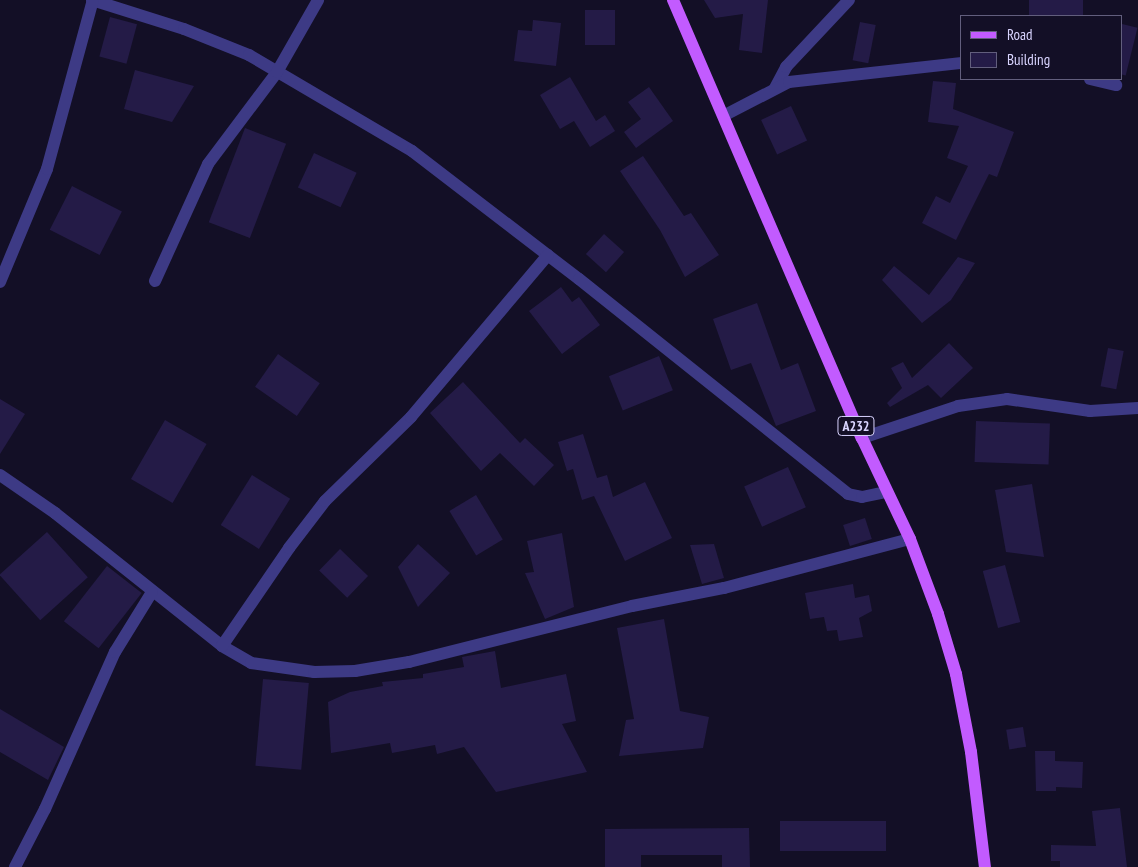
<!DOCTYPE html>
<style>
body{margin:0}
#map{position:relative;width:1138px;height:867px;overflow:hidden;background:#130f26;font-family:"PT Sans Narrow",sans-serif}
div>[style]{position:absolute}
.building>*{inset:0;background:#241b47;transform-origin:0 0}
.street>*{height:12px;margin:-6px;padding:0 6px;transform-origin:6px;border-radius:6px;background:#3d3a85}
.primary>*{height:12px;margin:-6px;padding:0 6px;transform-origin:6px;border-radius:6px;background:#c25bff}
span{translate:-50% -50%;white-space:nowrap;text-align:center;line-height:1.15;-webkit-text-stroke:4px #130f26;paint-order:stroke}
.shield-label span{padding:1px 4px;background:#130f26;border:1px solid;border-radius:4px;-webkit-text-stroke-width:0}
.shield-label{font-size:14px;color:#d9d4ff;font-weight:700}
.legend{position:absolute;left:960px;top:15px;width:162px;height:65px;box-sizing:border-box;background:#130f26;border:1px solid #625e7d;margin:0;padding:6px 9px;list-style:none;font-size:15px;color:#d9d4ff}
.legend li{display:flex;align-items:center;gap:10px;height:25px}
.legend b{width:25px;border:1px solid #625e7d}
</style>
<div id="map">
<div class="building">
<i style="clip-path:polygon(704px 0,768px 0,762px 53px,739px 50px,743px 14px,715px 18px)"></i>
<i style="left:1029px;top:0;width:54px;height:16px"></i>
<i style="left:585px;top:10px;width:30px;height:35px"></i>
<i style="left:110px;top:17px;width:28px;height:41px;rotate:15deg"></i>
<i style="clip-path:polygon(533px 20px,561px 23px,556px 66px,514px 61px,518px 30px,532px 31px)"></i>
<i style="left:860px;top:22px;width:16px;height:39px;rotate:11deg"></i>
<i style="left:1122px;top:24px;width:16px;height:49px;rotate:14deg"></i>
<i style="clip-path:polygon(135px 70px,194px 86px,172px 122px,124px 109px)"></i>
<i style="clip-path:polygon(570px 77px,596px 121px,605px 115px,615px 131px,590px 147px,574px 121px,560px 129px,540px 95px)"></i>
<i style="clip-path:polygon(933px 81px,956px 83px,953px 109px,1014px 132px,997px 177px,989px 174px,956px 240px,922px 223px,936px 196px,950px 203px,968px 166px,947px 158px,959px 126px,928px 122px)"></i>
<i style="clip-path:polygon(649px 87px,673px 121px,636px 148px,624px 132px,641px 119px,628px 102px)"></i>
<i style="left:791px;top:106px;width:38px;height:33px;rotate:65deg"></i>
<i style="left:245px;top:128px;width:44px;height:101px;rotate:21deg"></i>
<i style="left:314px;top:153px;width:47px;height:38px;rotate:25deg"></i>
<i style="clip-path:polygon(643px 156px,684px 216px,691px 213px,719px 255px,685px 277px,660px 230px,620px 171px)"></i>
<i style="left:72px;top:186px;width:56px;height:49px;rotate:27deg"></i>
<i style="left:604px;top:234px;width:27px;height:27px;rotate:42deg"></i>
<i style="clip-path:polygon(958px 257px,975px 263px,951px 300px,922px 323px,882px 280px,894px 266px,929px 295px)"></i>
<i style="clip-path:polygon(561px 287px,572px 302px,579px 297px,600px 325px,562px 354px,529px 311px)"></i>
<i style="clip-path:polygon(757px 303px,781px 370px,798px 363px,816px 411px,776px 426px,751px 363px,731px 370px,713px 319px)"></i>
<i style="clip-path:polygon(949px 343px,973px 368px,941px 398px,928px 385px,890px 407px,887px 403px,902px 388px,891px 368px,903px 362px,912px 378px)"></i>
<i style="left:1108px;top:348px;width:16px;height:39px;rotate:11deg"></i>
<i style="left:278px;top:354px;width:51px;height:40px;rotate:35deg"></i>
<i style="left:659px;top:356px;width:37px;height:54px;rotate:68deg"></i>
<i style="clip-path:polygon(463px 382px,520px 443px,525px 438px,554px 465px,534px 486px,500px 453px,481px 471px,430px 413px)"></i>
<i style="clip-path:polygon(0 399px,25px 414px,0 454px)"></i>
<i style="left:165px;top:420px;width:48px;height:68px;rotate:30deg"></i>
<i style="left:976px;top:421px;width:74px;height:41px;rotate:2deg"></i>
<i style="clip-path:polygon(583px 434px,597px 478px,607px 475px,613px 497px,645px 482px,672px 538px,625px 561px,594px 496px,582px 500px,573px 469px,567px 471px,558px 442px)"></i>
<i style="left:788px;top:467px;width:44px;height:48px;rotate:66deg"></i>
<i style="left:252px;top:475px;width:45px;height:59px;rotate:32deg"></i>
<i style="clip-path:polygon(1032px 484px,1044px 557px,1006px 552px,995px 490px)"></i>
<i style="left:476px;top:495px;width:52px;height:31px;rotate:59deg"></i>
<i style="left:865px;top:518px;width:22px;height:23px;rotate:72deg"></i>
<i style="left:47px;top:532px;width:61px;height:64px;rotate:48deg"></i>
<i style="clip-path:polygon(562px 533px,574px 607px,545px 619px,525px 573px,534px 572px,527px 541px)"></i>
<i style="clip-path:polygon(418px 544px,450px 573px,418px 607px,398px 567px)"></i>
<i style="clip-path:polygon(714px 544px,724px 578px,702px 584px,690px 545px)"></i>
<i style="left:340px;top:549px;width:39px;height:30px;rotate:44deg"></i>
<i style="left:1005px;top:565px;width:59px;height:23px;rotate:75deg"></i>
<i style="left:107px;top:566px;width:44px;height:70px;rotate:38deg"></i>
<i style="clip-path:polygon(853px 584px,855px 598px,869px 595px,872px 611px,859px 618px,863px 637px,839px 641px,837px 630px,827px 631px,824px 617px,810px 619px,805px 593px)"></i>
<i style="clip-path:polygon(664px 619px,680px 711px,709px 717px,703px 748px,619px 756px,626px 720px,634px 719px,617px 628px)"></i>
<i style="clip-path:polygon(495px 651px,501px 688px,566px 674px,576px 721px,562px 724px,587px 772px,496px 792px,464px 747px,437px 754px,435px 745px,392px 753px,390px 743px,331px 753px,328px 702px,350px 692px,383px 686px,382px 682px,423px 678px,423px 674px,464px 667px,462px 657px)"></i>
<i style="left:263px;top:679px;width:46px;height:87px;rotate:5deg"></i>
<i style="clip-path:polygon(0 709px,64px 747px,48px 780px,0 752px)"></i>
<i style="left:1023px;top:727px;width:20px;height:17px;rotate:81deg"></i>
<i style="clip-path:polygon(1035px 751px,1055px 751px,1055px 761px,1083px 762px,1082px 788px,1056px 787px,1056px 791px,1036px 791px)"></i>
<i style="clip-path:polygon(1120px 808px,1127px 867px,1060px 867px,1060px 861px,1051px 861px,1051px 845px,1096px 846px,1092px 811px)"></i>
<i style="left:780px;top:821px;width:106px;height:30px"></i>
<i style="clip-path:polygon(749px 828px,750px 867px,722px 867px,722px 855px,641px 855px,641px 867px,605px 867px,605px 829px)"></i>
</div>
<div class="street">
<i style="left:92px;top:0;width:96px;rotate:17.5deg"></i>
<i style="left:184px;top:29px;width:70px;rotate:21.8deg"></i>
<i style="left:249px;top:55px;width:189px;rotate:30.5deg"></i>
<i style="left:412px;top:151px;width:210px;rotate:37.5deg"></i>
<i style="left:579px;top:279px;width:344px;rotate:38.6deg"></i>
<i style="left:848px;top:494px;width:14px;rotate:12deg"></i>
<i style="left:862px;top:497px;width:25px;rotate:-12deg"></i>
<i style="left:1090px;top:79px;width:27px;rotate:13deg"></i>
<i style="left:775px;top:88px;width:24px;rotate:-62deg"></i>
<i style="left:786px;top:67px;width:92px;rotate:-46.8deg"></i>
<i style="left:725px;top:115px;width:72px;rotate:-27.3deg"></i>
<i style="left:789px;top:82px;width:174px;rotate:-6.3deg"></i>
<i style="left:155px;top:281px;width:128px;rotate:-65.6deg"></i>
<i style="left:208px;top:164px;width:115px;rotate:-53.1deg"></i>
<i style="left:277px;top:72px;width:83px;rotate:-60.3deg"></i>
<i style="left:0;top:282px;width:122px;rotate:-67.4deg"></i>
<i style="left:47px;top:169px;width:175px;rotate:-74.8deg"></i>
<i style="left:862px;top:438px;width:101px;rotate:-18.4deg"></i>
<i style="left:958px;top:406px;width:49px;rotate:-8.1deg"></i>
<i style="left:1007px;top:399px;width:84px;rotate:8.2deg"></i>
<i style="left:1090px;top:411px;width:48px;rotate:-3.6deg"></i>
<i style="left:0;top:475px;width:67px;rotate:34.6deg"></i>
<i style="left:55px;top:513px;width:213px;rotate:38.5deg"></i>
<i style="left:222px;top:646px;width:34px;rotate:30deg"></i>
<i style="left:251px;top:663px;width:64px;rotate:8.1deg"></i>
<i style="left:314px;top:672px;width:41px;rotate:-1.4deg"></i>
<i style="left:355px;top:671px;width:55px;rotate:-9.5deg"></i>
<i style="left:409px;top:662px;width:230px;rotate:-14.1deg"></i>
<i style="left:632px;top:606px;width:94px;rotate:-11.1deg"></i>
<i style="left:724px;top:588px;width:192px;rotate:-14.8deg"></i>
<i style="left:222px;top:646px;width:119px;rotate:-55.6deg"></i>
<i style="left:289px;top:548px;width:59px;rotate:-52.5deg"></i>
<i style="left:325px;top:501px;width:120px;rotate:-44.3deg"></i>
<i style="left:411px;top:417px;width:212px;rotate:-49.8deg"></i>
<i style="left:15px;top:867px;width:65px;rotate:-62.7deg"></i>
<i style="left:45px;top:809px;width:172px;rotate:-66deg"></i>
<i style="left:115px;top:652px;width:70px;rotate:-58.3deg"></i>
</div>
<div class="primary">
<i style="left:673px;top:0;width:477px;rotate:66.7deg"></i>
<i style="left:862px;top:438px;width:112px;rotate:64.6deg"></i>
<i style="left:910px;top:539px;width:80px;rotate:69.5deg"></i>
<i style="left:938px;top:614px;width:63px;rotate:73.3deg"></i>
<i style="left:956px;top:674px;width:79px;rotate:79.1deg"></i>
<i style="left:971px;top:752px;width:116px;rotate:83.1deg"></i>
</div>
<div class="shield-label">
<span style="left:856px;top:426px">A232</span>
</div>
<ul class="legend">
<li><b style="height:6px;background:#c25bff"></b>Road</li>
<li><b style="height:14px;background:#241b47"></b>Building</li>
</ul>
</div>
